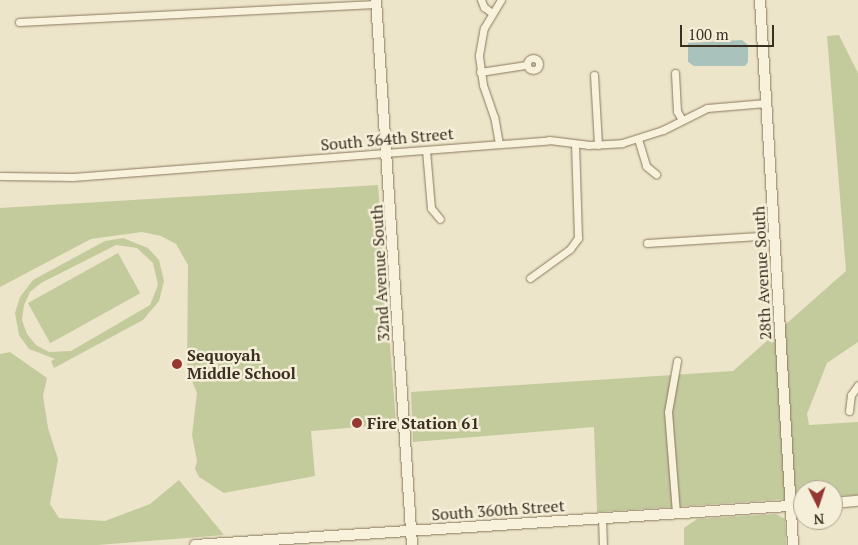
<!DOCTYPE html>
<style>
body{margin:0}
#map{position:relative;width:858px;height:545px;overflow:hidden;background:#ede5c9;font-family:"PT Serif",serif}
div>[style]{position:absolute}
.green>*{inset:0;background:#c3cb9d;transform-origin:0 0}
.water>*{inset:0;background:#aac2bc}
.roads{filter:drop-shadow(0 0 1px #89785e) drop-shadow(0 0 1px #89785e)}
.street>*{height:7px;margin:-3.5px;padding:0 3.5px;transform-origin:3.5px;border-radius:3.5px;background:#f8f1dc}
.street>.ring{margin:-3.5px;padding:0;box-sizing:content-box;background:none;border:7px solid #f8f1dc;border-radius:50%}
.secondary>*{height:10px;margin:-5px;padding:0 5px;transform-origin:5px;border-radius:5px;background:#f8f1dc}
.dots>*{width:14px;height:14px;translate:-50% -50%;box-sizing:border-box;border:2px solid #f5eed8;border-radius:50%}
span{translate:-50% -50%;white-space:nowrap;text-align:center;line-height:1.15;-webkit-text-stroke:5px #f5eed8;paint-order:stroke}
.street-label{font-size:16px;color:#3a2f21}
.poi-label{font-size:16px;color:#3a2f21;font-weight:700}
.left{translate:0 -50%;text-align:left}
.north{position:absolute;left:793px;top:480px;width:50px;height:50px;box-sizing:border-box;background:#f5eed8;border:1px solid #aaa28f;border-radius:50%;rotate:176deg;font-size:14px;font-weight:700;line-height:20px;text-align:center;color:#3a2f21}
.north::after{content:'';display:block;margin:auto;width:18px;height:22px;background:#963731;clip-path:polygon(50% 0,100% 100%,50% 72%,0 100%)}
.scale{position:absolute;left:680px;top:25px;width:94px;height:22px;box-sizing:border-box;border:2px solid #3a2f21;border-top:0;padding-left:6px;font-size:15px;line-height:18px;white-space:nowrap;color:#3a2f21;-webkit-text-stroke:4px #f5eed8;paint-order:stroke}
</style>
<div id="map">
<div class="green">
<i style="clip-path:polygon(839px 35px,858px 73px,858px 342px,827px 363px,807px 414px,809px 425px,858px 422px,858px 495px,833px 496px,833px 490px,803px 490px,803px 498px,597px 512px,594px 427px,413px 442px,411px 392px,733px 371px,846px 271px,827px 36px)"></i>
<i style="clip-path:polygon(378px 185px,396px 424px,311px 431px,315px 476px,224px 493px,199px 477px,195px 469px,197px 461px,192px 435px,197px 393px,187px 369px,188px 265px,176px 244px,161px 236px,142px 232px,91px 239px,0 287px,0 208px)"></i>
<i style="clip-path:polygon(evenodd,123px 238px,148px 248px,159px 260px,164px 281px,159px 301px,143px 320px,54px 368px,51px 361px,55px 359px,29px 349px,19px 335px,15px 313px,20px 297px,33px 280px,105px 241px,123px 238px,116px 245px,137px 248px,153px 263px,158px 285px,150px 305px,71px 351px,49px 352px,36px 345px,27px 334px,22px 320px,24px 305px,30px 292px,41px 283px,116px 245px)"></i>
<i style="left:118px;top:253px;width:46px;height:103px;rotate:61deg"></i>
<i style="clip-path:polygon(10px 352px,47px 378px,43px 396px,48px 428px,58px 459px,50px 504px,59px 518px,105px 521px,150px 504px,179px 480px,224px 535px,98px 545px,0 545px,0 354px)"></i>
<i style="clip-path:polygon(776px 514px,785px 519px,786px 545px,684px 545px,684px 528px,697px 519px)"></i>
</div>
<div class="water">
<i style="clip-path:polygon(742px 40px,748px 45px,748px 62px,745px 66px,694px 66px,688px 62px,688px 43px)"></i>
</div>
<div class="roads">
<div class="street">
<i style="left:481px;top:0;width:8px;rotate:67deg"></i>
<i style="left:484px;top:7px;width:10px;rotate:37deg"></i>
<i style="left:19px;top:22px;width:357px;rotate:-2.9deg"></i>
<i class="ring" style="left:527px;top:58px;width:5px;height:5px"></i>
<i style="left:480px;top:72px;width:47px;rotate:-8.7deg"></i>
<i style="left:675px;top:73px;width:38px;rotate:87deg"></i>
<i style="left:677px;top:111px;width:10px;rotate:61deg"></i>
<i style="left:594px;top:75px;width:70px;rotate:86.7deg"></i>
<i style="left:638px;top:139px;width:28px;rotate:73deg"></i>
<i style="left:646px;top:166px;width:13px;rotate:39deg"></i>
<i style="left:499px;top:144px;width:27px;rotate:-100deg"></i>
<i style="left:494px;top:117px;width:34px;rotate:-109deg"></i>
<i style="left:483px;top:85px;width:30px;rotate:-98deg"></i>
<i style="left:479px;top:55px;width:27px;rotate:-80deg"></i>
<i style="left:484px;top:28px;width:33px;rotate:-59deg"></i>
<i style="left:426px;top:150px;width:58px;rotate:85.1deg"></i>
<i style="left:431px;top:208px;width:14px;rotate:51deg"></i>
<i style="left:1px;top:176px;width:72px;rotate:0.8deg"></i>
<i style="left:73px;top:177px;width:477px;rotate:-4.4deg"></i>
<i style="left:549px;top:140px;width:39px;rotate:7deg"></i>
<i style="left:588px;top:145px;width:34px;rotate:-3deg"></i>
<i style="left:622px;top:143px;width:43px;rotate:-17.6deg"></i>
<i style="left:663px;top:130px;width:49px;rotate:-26.6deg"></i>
<i style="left:707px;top:108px;width:59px;rotate:-4.8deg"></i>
<i style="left:647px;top:243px;width:128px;rotate:-3.6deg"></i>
<i style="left:530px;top:278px;width:49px;rotate:-35.9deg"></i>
<i style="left:570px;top:249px;width:14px;rotate:-54deg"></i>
<i style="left:578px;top:238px;width:94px;rotate:-91.8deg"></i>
<i style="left:849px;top:411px;width:16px;rotate:-83deg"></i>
<i style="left:851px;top:395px;width:12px;rotate:-55deg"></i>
<i style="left:676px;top:513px;width:101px;rotate:-94.5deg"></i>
<i style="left:668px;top:412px;width:52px;rotate:-80deg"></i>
<i style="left:602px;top:518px;width:27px;rotate:88deg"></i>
</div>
<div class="secondary">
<i style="left:376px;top:0;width:546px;rotate:86.22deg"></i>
<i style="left:760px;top:0;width:546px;rotate:86.53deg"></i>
<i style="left:833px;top:503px;width:25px;rotate:-5deg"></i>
<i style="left:195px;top:545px;width:609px;rotate:-3.76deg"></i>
</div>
</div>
<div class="dots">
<i style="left:177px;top:364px;background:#963731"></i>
<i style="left:357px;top:423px;background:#963731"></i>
</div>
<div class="street-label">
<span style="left:387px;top:139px;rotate:-5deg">South 364th Street</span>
<span style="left:380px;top:273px;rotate:-93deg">32nd Avenue South</span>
<span style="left:762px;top:273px;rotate:-93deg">28th Avenue South</span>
<span style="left:498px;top:510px;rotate:-4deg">South 360th Street</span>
</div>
<div class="poi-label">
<span class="left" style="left:187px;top:364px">Sequoyah<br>Middle School</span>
<span class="left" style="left:367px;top:423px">Fire Station 61</span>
</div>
<div class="north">N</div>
<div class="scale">100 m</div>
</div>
